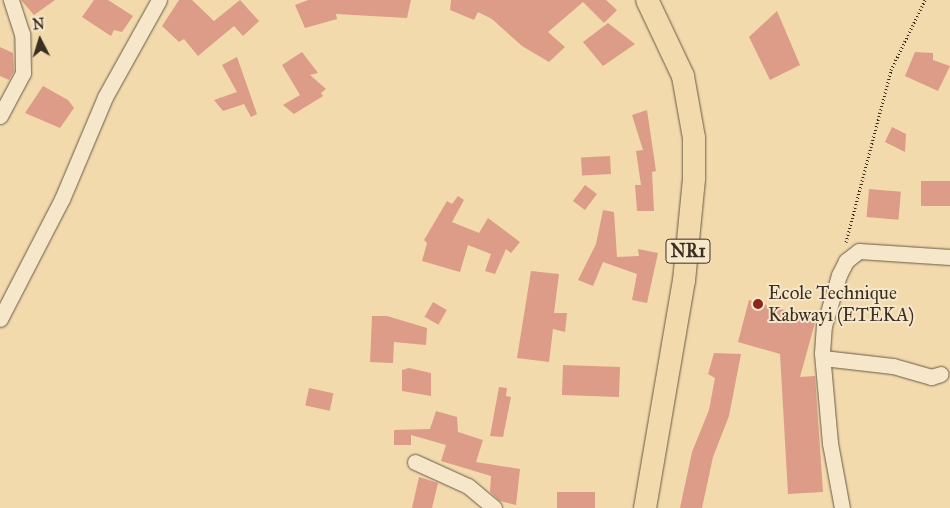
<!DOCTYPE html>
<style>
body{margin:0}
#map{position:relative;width:950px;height:508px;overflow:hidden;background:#f2daad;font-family:"IM FELL Great Primer",serif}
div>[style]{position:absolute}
.building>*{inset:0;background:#dc9c87;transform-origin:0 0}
.path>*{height:3px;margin-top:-1.5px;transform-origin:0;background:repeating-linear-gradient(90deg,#3b2f22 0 1px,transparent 0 3.5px)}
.roads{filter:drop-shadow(0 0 1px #695a45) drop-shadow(0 0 1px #695a45)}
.minor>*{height:15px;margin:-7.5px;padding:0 7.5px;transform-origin:7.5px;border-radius:7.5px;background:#f7e7ca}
.highway>*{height:22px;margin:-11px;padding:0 11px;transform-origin:11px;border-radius:11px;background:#f2daad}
.dots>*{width:14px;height:14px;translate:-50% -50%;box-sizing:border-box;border:2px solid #f7e7ca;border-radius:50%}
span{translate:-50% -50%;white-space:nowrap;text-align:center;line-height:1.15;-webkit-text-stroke:4px #f7e7ca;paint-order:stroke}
.shield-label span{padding:1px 4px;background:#f7e7ca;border:1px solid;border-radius:4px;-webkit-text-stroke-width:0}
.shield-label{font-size:18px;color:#3b2f22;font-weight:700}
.poi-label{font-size:19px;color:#3b2f22}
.left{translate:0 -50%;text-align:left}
.north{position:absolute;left:15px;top:15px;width:50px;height:50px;-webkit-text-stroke:4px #f7e7ca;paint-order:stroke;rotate:355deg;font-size:14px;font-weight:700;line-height:20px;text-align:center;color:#3b2f22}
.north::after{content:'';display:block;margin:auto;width:18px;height:22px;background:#3b2f22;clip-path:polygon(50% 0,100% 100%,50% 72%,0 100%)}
</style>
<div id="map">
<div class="building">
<i style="clip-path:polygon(21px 0,55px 0,34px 15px)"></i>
<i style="clip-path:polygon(94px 0,108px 0,133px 16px,122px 32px,114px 30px,111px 36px,82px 17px)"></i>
<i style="clip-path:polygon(179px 0,192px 0,214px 21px,240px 0,259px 21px,243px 36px,234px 26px,198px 56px,184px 39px,179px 42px,162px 26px)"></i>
<i style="clip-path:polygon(308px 0,411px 0,407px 18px,336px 14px,337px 19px,305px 28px,295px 5px)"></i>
<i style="clip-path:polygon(451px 0,606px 0,617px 10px,604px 23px,583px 2px,548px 32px,565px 47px,549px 62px,522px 46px,492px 19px,478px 12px,474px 20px,450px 10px)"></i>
<i style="clip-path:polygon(777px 11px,800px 65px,770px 80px,749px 37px)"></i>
<i style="clip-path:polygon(608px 23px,635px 44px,603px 66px,583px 42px)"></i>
<i style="clip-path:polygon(0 47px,13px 53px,14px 71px,9px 80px,0 76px)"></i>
<i style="clip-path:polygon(302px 52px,318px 73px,310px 75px,326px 89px,321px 93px,323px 96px,294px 114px,283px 105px,300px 95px,282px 65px)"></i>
<i style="clip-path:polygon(915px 52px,933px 53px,933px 60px,950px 66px,938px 91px,905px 76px)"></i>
<i style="clip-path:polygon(237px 57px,257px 114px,251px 117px,244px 104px,223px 111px,214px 100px,237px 92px,222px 65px)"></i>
<i style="clip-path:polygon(43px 86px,68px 100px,74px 108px,60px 128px,25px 113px)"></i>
<i style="clip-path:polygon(647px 110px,656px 171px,652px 172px,654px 211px,637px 211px,635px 185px,641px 185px,636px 151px,643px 150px,632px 115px)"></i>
<i style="clip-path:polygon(892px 127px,906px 134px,905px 152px,885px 142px)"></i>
<i style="left:610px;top:156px;width:18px;height:29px;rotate:87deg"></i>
<i style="left:950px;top:181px;width:25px;height:29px;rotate:90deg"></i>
<i style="left:585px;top:185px;width:15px;height:20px;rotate:37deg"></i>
<i style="left:869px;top:189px;width:32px;height:28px;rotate:5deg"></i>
<i style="clip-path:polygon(458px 196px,464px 200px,452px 222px,479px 233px,488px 218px,520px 242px,511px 253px,506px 249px,495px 274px,485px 271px,491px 254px,468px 245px,460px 272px,422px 261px,427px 243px,424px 240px,447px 201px,452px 204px)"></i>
<i style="clip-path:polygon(603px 210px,614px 212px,617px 257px,639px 256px,638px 249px,658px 253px,647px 303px,632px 300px,637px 274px,603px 262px,593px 286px,578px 280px,596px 244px)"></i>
<i style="clip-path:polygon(531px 271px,559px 274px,554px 313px,567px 313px,565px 332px,553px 329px,549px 362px,517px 358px)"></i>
<i style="clip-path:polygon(749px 300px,816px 319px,800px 377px,815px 376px,823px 492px,788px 494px,780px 354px,738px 342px)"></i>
<i style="left:433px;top:302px;width:16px;height:17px;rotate:30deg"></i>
<i style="clip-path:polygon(372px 316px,387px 316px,427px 328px,426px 345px,394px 342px,393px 363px,370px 362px)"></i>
<i style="clip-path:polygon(714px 353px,741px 354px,729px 416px,713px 457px,702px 508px,680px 508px,692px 452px,709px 410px,715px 378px,708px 374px)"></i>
<i style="left:563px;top:365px;width:57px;height:30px;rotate:2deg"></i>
<i style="clip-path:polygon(409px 368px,431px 373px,431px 396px,402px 391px,402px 370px)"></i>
<i style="clip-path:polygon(499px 387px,507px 388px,506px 396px,511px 397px,503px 437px,490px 436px)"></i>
<i style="left:309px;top:388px;width:25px;height:18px;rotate:12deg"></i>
<i style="clip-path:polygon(436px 411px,457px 417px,458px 432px,483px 440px,476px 462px,520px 469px,516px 505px,500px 501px,490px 492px,491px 476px,441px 461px,446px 445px,411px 435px,411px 445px,394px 445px,394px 430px,430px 429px)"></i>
<i style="clip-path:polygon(419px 477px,438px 483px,432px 508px,412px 508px)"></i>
<i style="left:595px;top:492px;width:16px;height:38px;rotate:90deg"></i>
</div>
<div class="path">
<i style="left:846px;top:242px;width:178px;rotate:-75.3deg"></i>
<i style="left:891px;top:70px;width:78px;rotate:-64.1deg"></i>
</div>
<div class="roads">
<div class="minor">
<i style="left:0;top:116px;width:49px;rotate:-61.9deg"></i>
<i style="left:23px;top:73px;width:39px;rotate:-91deg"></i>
<i style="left:22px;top:34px;width:36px;rotate:-108deg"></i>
<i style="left:0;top:319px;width:135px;rotate:-62.7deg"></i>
<i style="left:62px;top:199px;width:111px;rotate:-67.1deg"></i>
<i style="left:105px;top:97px;width:111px;rotate:-60.9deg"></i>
<i style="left:823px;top:358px;width:70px;rotate:6.5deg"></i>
<i style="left:893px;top:366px;width:40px;rotate:16deg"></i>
<i style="left:931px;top:377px;width:10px;rotate:-17deg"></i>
<i style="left:415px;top:462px;width:58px;rotate:24.4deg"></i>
<i style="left:468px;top:486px;width:34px;rotate:40deg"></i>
<i style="left:842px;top:508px;width:66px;rotate:-100.5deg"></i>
<i style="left:830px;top:443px;width:90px;rotate:-95.1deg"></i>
<i style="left:822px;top:353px;width:27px;rotate:-86deg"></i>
<i style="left:824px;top:326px;width:53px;rotate:-73.6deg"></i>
<i style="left:839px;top:275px;width:16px;rotate:-63deg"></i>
<i style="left:846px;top:261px;width:16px;rotate:-38deg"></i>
<i style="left:859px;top:251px;width:91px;rotate:3.8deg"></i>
</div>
<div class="highway">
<i style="left:645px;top:508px;width:230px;rotate:-80.3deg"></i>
<i style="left:684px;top:281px;width:102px;rotate:-84.4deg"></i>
<i style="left:694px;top:179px;width:41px;rotate:-90deg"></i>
<i style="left:694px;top:138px;width:63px;rotate:-100.1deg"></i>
<i style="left:683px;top:76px;width:84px;rotate:-115.3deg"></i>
</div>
</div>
<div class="dots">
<i style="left:758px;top:304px;background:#8f2418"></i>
</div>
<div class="shield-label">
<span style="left:688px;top:251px">NR1</span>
</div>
<div class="poi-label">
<span class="left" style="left:768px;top:304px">Ecole Technique<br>Kabwayi (ETEKA)</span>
</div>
<div class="north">N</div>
</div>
